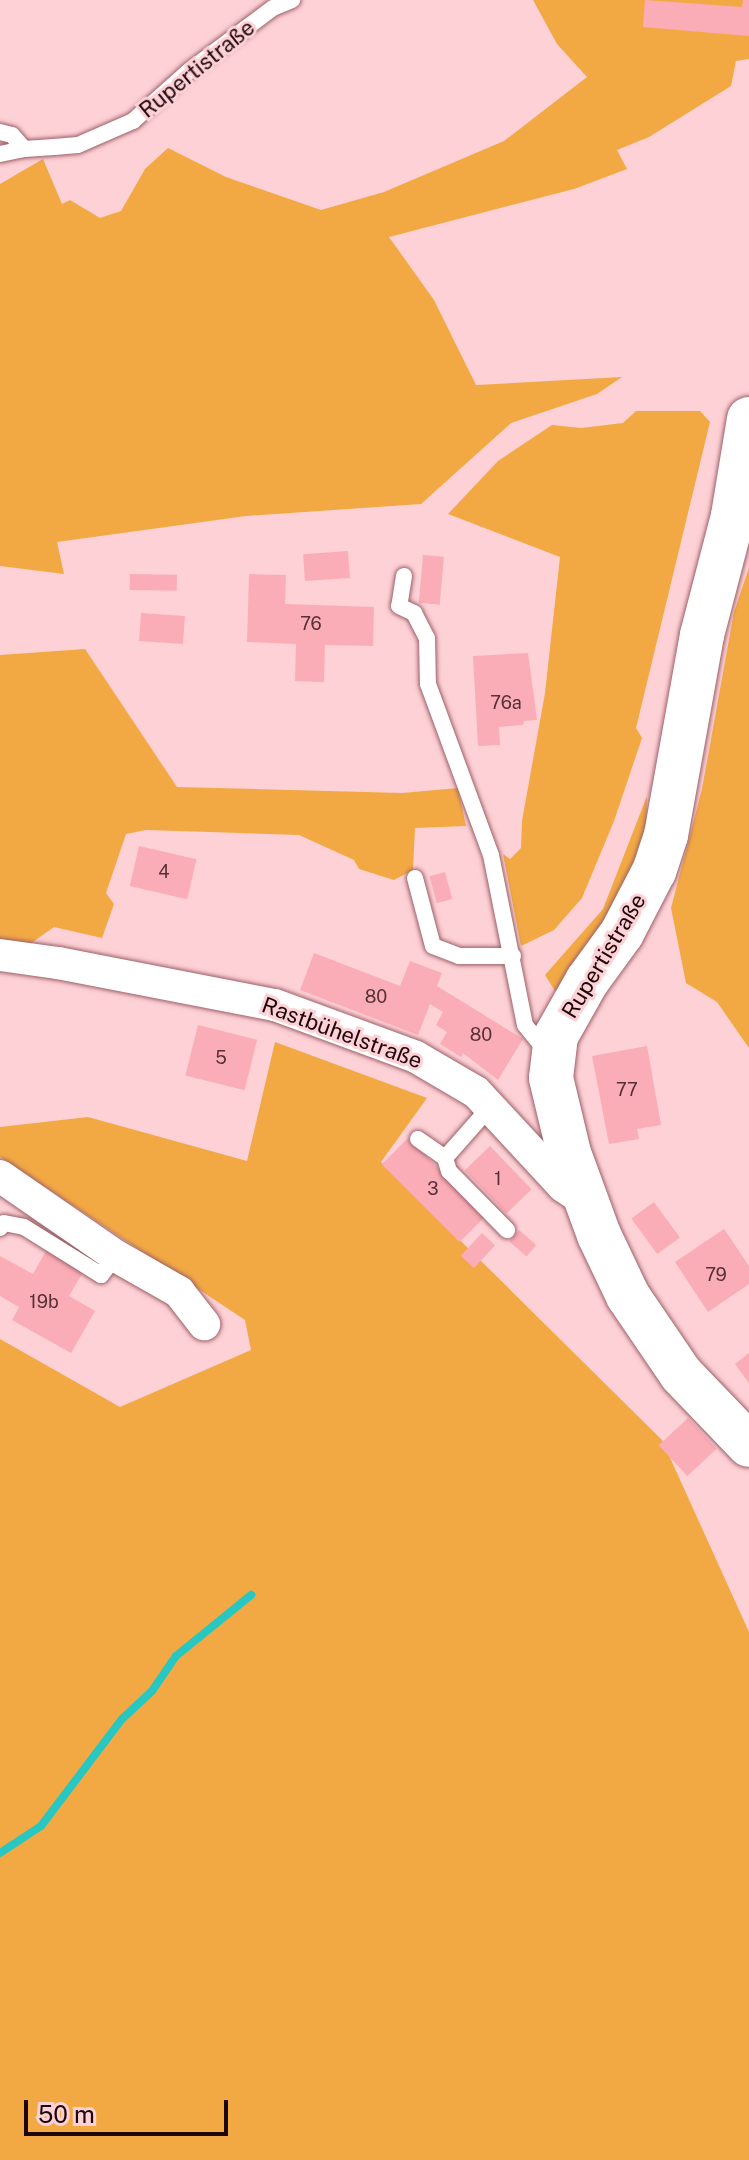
<!DOCTYPE html>
<meta charset="utf-8">
<style>
body{margin:0}
#map{position:relative;width:749px;height:2160px;overflow:hidden;background:#fdd1d6;font-family:"Public Sans",sans-serif}
div>[style]{position:absolute}
.green>*{inset:0;background:#f2a944}
.stream>*{height:8px;margin:-4px;padding:0 4px;transform-origin:4px;border-radius:4px;background:#28c7c1}
.building>*{inset:0;background:#fbadb7;transform-origin:0 0}
.roads{filter:drop-shadow(0 0 2px #9e5f67) drop-shadow(0 0 2px #9e5f67)}
.service>*{height:16px;margin:-8px;padding:0 8px;transform-origin:8px;border-radius:8px;background:#fff}
.minor>*{height:32px;margin:-16px;padding:0 16px;transform-origin:16px;border-radius:16px;background:#fff}
.secondary>*{height:44px;margin:-22px;padding:0 22px;transform-origin:22px;border-radius:22px;background:#fff}
span{translate:-50% -50%;white-space:nowrap;text-align:center;line-height:1.15;-webkit-text-stroke:6px #fdd1d6;paint-order:stroke}
.number-label{font-size:18px;color:#553036}
.number-label span{-webkit-text-stroke-width:0}
.street-label{font-size:22px;color:#1e070b}
.scale{position:absolute;left:24px;top:2100px;width:204px;height:36px;box-sizing:border-box;border:4px solid #1e070b;border-top:0;padding-left:10px;font-size:24px;line-height:28px;white-space:nowrap;color:#1e070b;-webkit-text-stroke:6px #fdd1d6;paint-order:stroke}
</style>
<div id="map">
<div class="green">
<i style="clip-path:polygon(533px 0,749px 0,749px 59px,736px 61px,731px 86px,649px 137px,617px 150px,627px 169px,574px 189px,389px 237px,434px 300px,476px 385px,622px 377px,597px 394px,511px 423px,421px 504px,246px 516px,57px 542px,64px 574px,0 566px,0 184px,43px 159px,62px 204px,70px 200px,100px 218px,121px 211px,145px 169px,168px 148px,226px 177px,321px 210px,384px 192px,504px 141px,587px 77px,557px 44px)"></i>
<i style="clip-path:polygon(636px 411px,700px 411px,710px 422px,636px 728px,642px 738px,614px 821px,582px 898px,554px 930px,521px 946px,503px 854px,510px 859px,521px 848px,522px 821px,545px 693px,560px 557px,448px 514px,498px 461px,552px 425px,581px 428px,623px 423px)"></i>
<i style="clip-path:polygon(749px 568px,749px 1048px,717px 1002px,686px 983px,671px 908px,702px 789px,734px 612px)"></i>
<i style="clip-path:polygon(85px 649px,177px 787px,402px 793px,458px 788px,466px 826px,415px 828px,413px 870px,394px 880px,359px 869px,354px 860px,299px 835px,146px 830px,126px 834px,106px 893px,114px 904px,102px 938px,54px 927px,27px 946px,0 943px,0 655px)"></i>
<i style="clip-path:polygon(647px 796px,646px 837px,626px 887px,574px 971px,555px 991px,545px 975px,603px 909px)"></i>
<i style="clip-path:polygon(275px 1042px,427px 1098px,381px 1162px,662px 1440px,749px 1632px,749px 2160px,0 2160px,0 1339px,120px 1407px,251px 1350px,245px 1320px,0 1157px,0 1127px,88px 1117px,247px 1161px)"></i>
</div>
<div class="stream">
<i style="left:0;top:1853px;width:49px;rotate:-33.4deg"></i>
<i style="left:41px;top:1826px;width:134px;rotate:-52.9deg"></i>
<i style="left:122px;top:1719px;width:41px;rotate:-43deg"></i>
<i style="left:152px;top:1691px;width:42px;rotate:-55.6deg"></i>
<i style="left:176px;top:1656px;width:97px;rotate:-39.1deg"></i>
</div>
<div class="building">
<i style="clip-path:polygon(645px 0,742px 7px,743px 0,749px 0,749px 36px,643px 27px)"></i>
<i style="left:348px;top:551px;width:27px;height:45px;rotate:86deg"></i>
<i style="left:423px;top:555px;width:21px;height:48px;rotate:5deg"></i>
<i style="left:130px;top:574px;width:47px;height:16px;rotate:1deg"></i>
<i style="clip-path:polygon(249px 574px,286px 575px,285px 604px,374px 607px,373px 646px,325px 645px,324px 682px,295px 681px,296px 644px,247px 642px)"></i>
<i style="left:141px;top:613px;width:44px;height:28px;rotate:4deg"></i>
<i style="clip-path:polygon(528px 653px,537px 720px,524px 721px,523px 725px,499px 727px,500px 745px,478px 746px,473px 656px)"></i>
<i style="left:139px;top:846px;width:59px;height:41px;rotate:13deg"></i>
<i style="left:445px;top:872px;width:28px;height:16px;rotate:75deg"></i>
<i style="clip-path:polygon(314px 953px,400px 986px,410px 961px,442px 973px,437px 986px,523px 1039px,498px 1080px,463px 1053px,461px 1057px,440px 1044px,447px 1032px,436px 1025px,443px 1012px,430px 1004px,418px 1035px,300px 990px)"></i>
<i style="left:198px;top:1025px;width:61px;height:52px;rotate:14deg"></i>
<i style="clip-path:polygon(647px 1046px,661px 1125px,637px 1129px,639px 1139px,609px 1144px,592px 1056px)"></i>
<i style="left:408px;top:1138px;width:110px;height:37px;rotate:45deg"></i>
<i style="left:490px;top:1146px;width:60px;height:35px;rotate:46deg"></i>
<i style="left:654px;top:1202px;width:44px;height:28px;rotate:54deg"></i>
<i style="clip-path:polygon(724px 1229px,749px 1266px,749px 1284px,708px 1312px,675px 1262px)"></i>
<i style="left:519px;top:1230px;width:23px;height:15px;rotate:41deg"></i>
<i style="left:482px;top:1233px;width:18px;height:31px;rotate:43deg"></i>
<i style="clip-path:polygon(46px 1251px,83px 1272px,69px 1296px,95px 1311px,71px 1353px,12px 1320px,19px 1307px,0 1296px,0 1256px,33px 1274px)"></i>
<i style="clip-path:polygon(749px 1353px,749px 1383px,735px 1364px)"></i>
<i style="left:688px;top:1418px;width:42px;height:40px;rotate:47deg"></i>
</div>
<div class="roads">
<div class="service">
<i style="left:0;top:132px;width:12px;rotate:14deg"></i>
<i style="left:12px;top:135px;width:18px;rotate:49deg"></i>
<i style="left:24px;top:149px;width:30px;rotate:-4deg"></i>
<i style="left:54px;top:147px;width:24px;rotate:-5deg"></i>
<i style="left:78px;top:145px;width:60px;rotate:-23.6deg"></i>
<i style="left:133px;top:121px;width:75px;rotate:-41.8deg"></i>
<i style="left:189px;top:71px;width:105px;rotate:-36.9deg"></i>
<i style="left:273px;top:8px;width:21px;rotate:-23deg"></i>
<i style="left:0;top:154px;width:25px;rotate:-12deg"></i>
<i style="left:404px;top:576px;width:30px;rotate:99deg"></i>
<i style="left:399px;top:606px;width:17px;rotate:25deg"></i>
<i style="left:414px;top:613px;width:28px;rotate:63deg"></i>
<i style="left:427px;top:638px;width:46px;rotate:88.8deg"></i>
<i style="left:428px;top:684px;width:182px;rotate:69.8deg"></i>
<i style="left:491px;top:855px;width:173px;rotate:78.7deg"></i>
<i style="left:525px;top:1025px;width:36px;rotate:51deg"></i>
<i style="left:415px;top:878px;width:70px;rotate:75.2deg"></i>
<i style="left:433px;top:946px;width:28px;rotate:21deg"></i>
<i style="left:459px;top:956px;width:54px"></i>
<i style="left:490px;top:1107px;width:68px;rotate:131.4deg"></i>
<i style="left:445px;top:1158px;width:14px;rotate:73deg"></i>
<i style="left:449px;top:1171px;width:83px;rotate:45.5deg"></i>
<i style="left:418px;top:1139px;width:33px;rotate:35deg"></i>
<i style="left:0;top:1228px;width:6px;rotate:-51deg"></i>
<i style="left:4px;top:1223px;width:20px;rotate:11deg"></i>
<i style="left:24px;top:1227px;width:91px;rotate:31.9deg"></i>
<i style="left:101px;top:1275px;width:24px;rotate:-52deg"></i>
</div>
<div class="minor">
<i style="left:0;top:955px;width:59px;rotate:7.9deg"></i>
<i style="left:58px;top:963px;width:221px;rotate:11deg"></i>
<i style="left:275px;top:1005px;width:150px;rotate:20.2deg"></i>
<i style="left:416px;top:1057px;width:69px;rotate:30.3deg"></i>
<i style="left:476px;top:1092px;width:128px;rotate:47.2deg"></i>
<i style="left:563px;top:1186px;width:29px;rotate:34deg"></i>
<i style="left:0;top:1176px;width:141px;rotate:34.6deg"></i>
<i style="left:116px;top:1256px;width:73px;rotate:29.7deg"></i>
<i style="left:179px;top:1292px;width:41px;rotate:52deg"></i>
</div>
<div class="secondary">
<i style="left:749px;top:419px;width:98px;rotate:99.4deg"></i>
<i style="left:733px;top:516px;width:123px;rotate:104.6deg"></i>
<i style="left:702px;top:635px;width:203px;rotate:100.2deg"></i>
<i style="left:666px;top:835px;width:38px;rotate:108deg"></i>
<i style="left:654px;top:871px;width:70px;rotate:117.3deg"></i>
<i style="left:622px;top:933px;width:59px;rotate:126.1deg"></i>
<i style="left:587px;top:981px;width:63px;rotate:119.4deg"></i>
<i style="left:556px;top:1036px;width:42px;rotate:96.8deg"></i>
<i style="left:551px;top:1078px;width:77px;rotate:76.5deg"></i>
<i style="left:569px;top:1153px;width:87px;rotate:69.9deg"></i>
<i style="left:599px;top:1235px;width:68px;rotate:64.6deg"></i>
<i style="left:628px;top:1296px;width:94px;rotate:55.8deg"></i>
<i style="left:681px;top:1374px;width:98px;rotate:46.2deg"></i>
</div>
</div>
<div class="number-label">
<span style="left:311px;top:624px">76</span>
<span style="left:506px;top:703px">76a</span>
<span style="left:164px;top:872px">4</span>
<span style="left:376px;top:997px">80</span>
<span style="left:481px;top:1035px">80</span>
<span style="left:221px;top:1058px">5</span>
<span style="left:627px;top:1090px">77</span>
<span style="left:498px;top:1179px">1</span>
<span style="left:433px;top:1189px">3</span>
<span style="left:716px;top:1275px">79</span>
<span style="left:44px;top:1302px">19b</span>
</div>
<div class="street-label">
<span style="left:197px;top:69px;rotate:-39deg">Rupertistraße</span>
<span style="left:604px;top:956px;rotate:-59deg">Rupertistraße</span>
<span style="left:342px;top:1033px;rotate:20deg">Rastbühelstraße</span>
</div>
<div class="scale">50 m</div>
</div>
